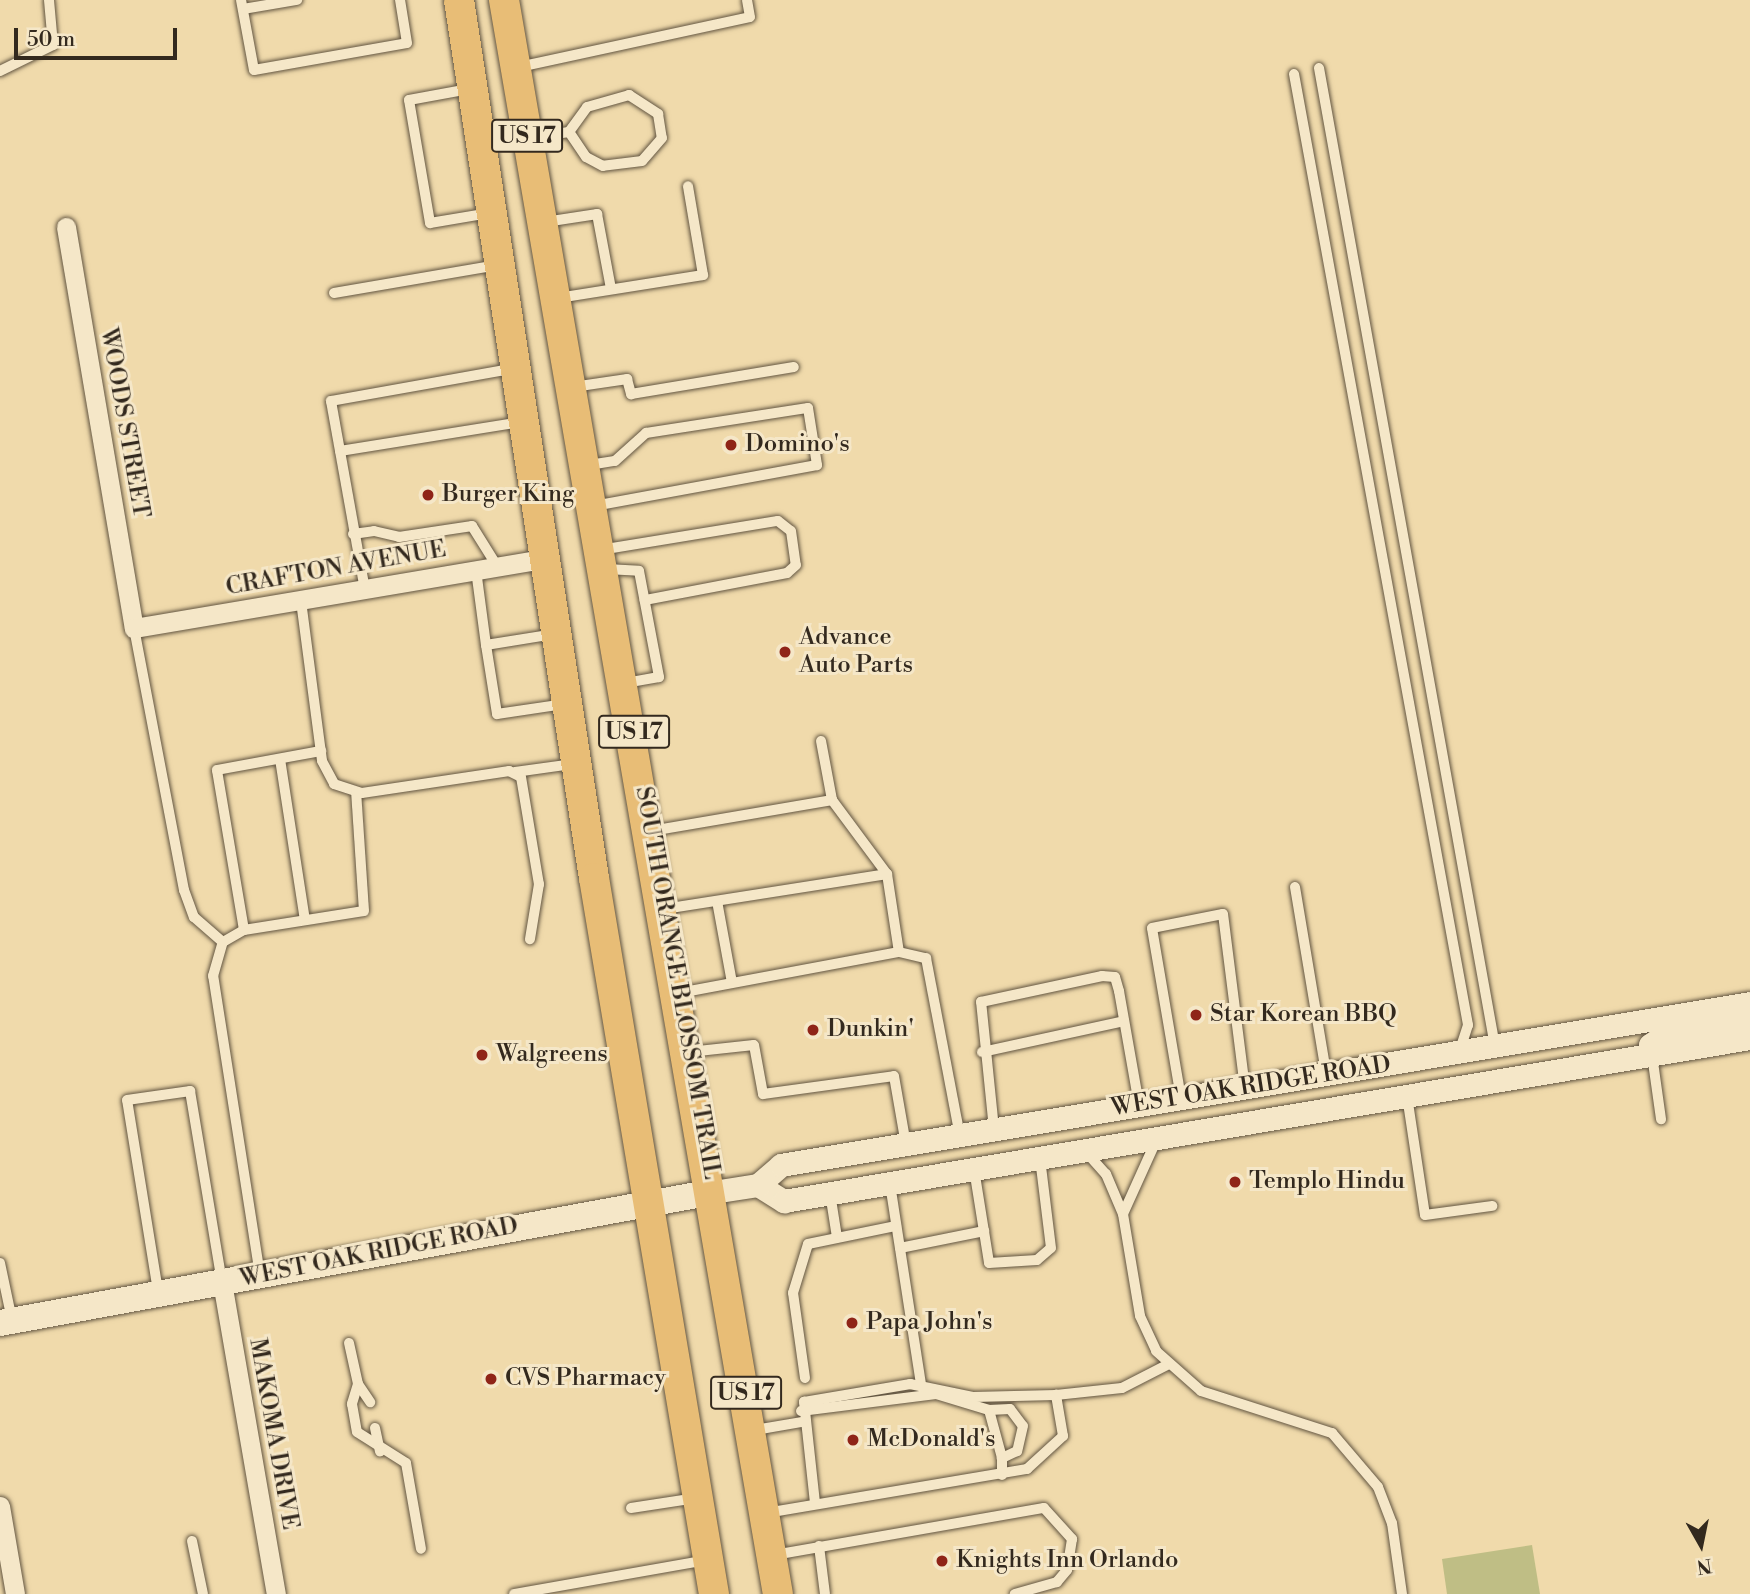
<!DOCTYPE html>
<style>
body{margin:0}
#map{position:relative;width:1750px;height:1594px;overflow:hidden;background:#f0daab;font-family:"Libre Bodoni",serif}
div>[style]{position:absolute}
.green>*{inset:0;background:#bfbe85}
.roads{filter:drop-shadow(0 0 2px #625541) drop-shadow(0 0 2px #625541)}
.service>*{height:10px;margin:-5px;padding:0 5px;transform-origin:5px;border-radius:5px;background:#f5e7c8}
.minor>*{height:19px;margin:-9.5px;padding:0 9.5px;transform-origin:9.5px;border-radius:9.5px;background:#f5e7c8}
.tertiary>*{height:23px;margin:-11.5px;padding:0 11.5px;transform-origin:11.5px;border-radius:11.5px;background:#f5e7c8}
.secondary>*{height:26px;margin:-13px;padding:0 13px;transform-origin:13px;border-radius:13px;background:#f5e7c8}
.primary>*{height:30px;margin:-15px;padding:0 15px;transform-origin:15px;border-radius:15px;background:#e8bd76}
.dots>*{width:19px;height:19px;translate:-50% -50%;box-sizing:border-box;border:4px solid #f5e7c8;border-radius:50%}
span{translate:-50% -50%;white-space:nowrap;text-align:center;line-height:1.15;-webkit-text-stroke:6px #f5e7c8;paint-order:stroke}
.shield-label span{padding:2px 5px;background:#f5e7c8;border:2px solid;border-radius:5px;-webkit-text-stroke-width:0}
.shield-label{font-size:23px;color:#33291e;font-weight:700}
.street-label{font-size:24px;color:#33291e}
.poi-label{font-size:24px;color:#33291e}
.left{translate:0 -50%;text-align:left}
.north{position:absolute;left:1666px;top:1510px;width:70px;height:70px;-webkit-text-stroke:5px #f5e7c8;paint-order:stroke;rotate:171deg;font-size:19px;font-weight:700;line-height:28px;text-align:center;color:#33291e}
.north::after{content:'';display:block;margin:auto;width:24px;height:32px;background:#33291e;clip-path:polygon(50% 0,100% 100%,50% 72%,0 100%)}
.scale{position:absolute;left:14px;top:28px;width:163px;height:32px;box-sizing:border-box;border:4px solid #33291e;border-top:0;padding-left:9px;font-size:21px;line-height:24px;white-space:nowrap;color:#33291e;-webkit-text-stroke:5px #f5e7c8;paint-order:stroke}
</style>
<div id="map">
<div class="green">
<i style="clip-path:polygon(1532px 1545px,1540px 1594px,1447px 1594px,1442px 1559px)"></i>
</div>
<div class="roads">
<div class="service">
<i style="left:241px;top:0;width:71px;rotate:79.5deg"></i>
<i style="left:254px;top:70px;width:155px;rotate:-10deg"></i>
<i style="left:407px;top:43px;width:44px;rotate:-99.2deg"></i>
<i style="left:243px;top:9px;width:55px;rotate:-9.5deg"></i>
<i style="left:519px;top:67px;width:236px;rotate:-12.2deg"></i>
<i style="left:750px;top:17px;width:17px;rotate:-100deg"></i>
<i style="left:1319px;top:68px;width:994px;rotate:79.8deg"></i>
<i style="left:0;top:71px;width:59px;rotate:-26.1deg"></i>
<i style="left:53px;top:45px;width:45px;rotate:-95.1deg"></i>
<i style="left:1294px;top:74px;width:967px;rotate:79.63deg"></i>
<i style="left:1468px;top:1025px;width:26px;rotate:108deg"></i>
<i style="left:469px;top:89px;width:61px;rotate:169.6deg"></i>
<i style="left:409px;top:100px;width:125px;rotate:80.3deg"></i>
<i style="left:430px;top:223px;width:61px;rotate:-9.5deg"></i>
<i style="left:629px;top:95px;width:35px;rotate:33deg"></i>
<i style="left:658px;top:114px;width:24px;rotate:81deg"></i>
<i style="left:662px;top:138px;width:30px;rotate:131deg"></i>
<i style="left:642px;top:161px;width:39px;rotate:173deg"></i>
<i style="left:603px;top:166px;width:19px;rotate:-152deg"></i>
<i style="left:586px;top:157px;width:30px;rotate:-124deg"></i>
<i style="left:569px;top:132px;width:31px;rotate:-54deg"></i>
<i style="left:587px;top:107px;width:44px;rotate:-15.9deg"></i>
<i style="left:531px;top:138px;width:38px;rotate:-9deg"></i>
<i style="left:545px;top:222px;width:53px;rotate:-8.7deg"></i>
<i style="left:597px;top:214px;width:76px;rotate:79.4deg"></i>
<i style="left:334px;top:293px;width:166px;rotate:-9.7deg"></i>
<i style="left:558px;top:298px;width:147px;rotate:-9deg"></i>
<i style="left:703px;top:275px;width:90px;rotate:-99.6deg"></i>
<i style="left:573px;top:387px;width:55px;rotate:-8.4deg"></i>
<i style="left:627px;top:379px;width:16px;rotate:75deg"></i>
<i style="left:631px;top:394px;width:165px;rotate:-9.4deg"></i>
<i style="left:340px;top:451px;width:184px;rotate:-9.1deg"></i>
<i style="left:589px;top:465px;width:26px;rotate:-9deg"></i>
<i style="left:615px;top:461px;width:42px;rotate:-42.1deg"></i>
<i style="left:646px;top:433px;width:164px;rotate:-8.8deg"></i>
<i style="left:808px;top:408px;width:58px;rotate:81deg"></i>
<i style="left:817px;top:465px;width:227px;rotate:169.6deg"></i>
<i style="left:353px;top:534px;width:21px;rotate:-8deg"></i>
<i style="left:374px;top:531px;width:26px;rotate:13deg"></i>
<i style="left:399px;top:537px;width:74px;rotate:-8.6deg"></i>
<i style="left:472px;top:526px;width:47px;rotate:58deg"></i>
<i style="left:600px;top:550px;width:180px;rotate:-9.3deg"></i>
<i style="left:778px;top:521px;width:16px;rotate:38deg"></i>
<i style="left:791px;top:531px;width:34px;rotate:82deg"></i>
<i style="left:796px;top:565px;width:12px;rotate:138deg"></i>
<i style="left:787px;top:573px;width:145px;rotate:169.2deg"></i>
<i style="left:606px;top:569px;width:33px;rotate:3deg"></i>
<i style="left:639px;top:571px;width:108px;rotate:79.3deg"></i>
<i style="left:659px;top:677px;width:35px;rotate:170deg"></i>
<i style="left:476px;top:570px;width:76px;rotate:82.4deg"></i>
<i style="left:486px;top:645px;width:70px;rotate:-9.1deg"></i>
<i style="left:365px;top:590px;width:192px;rotate:-100.2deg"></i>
<i style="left:331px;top:401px;width:183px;rotate:-10.1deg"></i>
<i style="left:301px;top:601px;width:161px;rotate:82.5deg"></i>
<i style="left:322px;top:761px;width:26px;rotate:62deg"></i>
<i style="left:334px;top:784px;width:29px;rotate:18deg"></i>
<i style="left:362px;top:793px;width:149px;rotate:-8.5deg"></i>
<i style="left:509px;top:771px;width:13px;rotate:27deg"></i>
<i style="left:521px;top:777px;width:109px;rotate:80.5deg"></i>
<i style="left:539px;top:884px;width:56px;rotate:99.3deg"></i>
<i style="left:134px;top:628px;width:267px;rotate:79.2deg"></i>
<i style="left:184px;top:890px;width:29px;rotate:70deg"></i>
<i style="left:194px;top:917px;width:38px;rotate:41deg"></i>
<i style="left:486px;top:645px;width:70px;rotate:80.9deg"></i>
<i style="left:497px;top:714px;width:69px;rotate:-8.4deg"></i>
<i style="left:821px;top:741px;width:60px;rotate:79.4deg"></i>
<i style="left:280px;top:759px;width:163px;rotate:81.2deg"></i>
<i style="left:515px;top:772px;width:59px;rotate:-7.9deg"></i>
<i style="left:651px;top:831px;width:184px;rotate:-9.7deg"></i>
<i style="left:832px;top:800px;width:92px;rotate:53.4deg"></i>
<i style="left:887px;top:874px;width:79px;rotate:81.3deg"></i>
<i style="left:1295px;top:887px;width:189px;rotate:80.5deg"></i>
<i style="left:717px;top:901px;width:83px;rotate:79.6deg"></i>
<i style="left:664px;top:909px;width:226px;rotate:-8.9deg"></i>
<i style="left:244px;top:930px;width:162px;rotate:-99.6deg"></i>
<i style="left:217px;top:770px;width:106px;rotate:-10.4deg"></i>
<i style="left:679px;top:993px;width:224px;rotate:-10.6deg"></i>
<i style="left:899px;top:952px;width:28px;rotate:13deg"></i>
<i style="left:926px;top:958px;width:182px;rotate:79.2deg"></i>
<i style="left:689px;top:1052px;width:65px;rotate:-6.1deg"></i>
<i style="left:754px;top:1045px;width:50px;rotate:79.6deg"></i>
<i style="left:763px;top:1094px;width:132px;rotate:-7.8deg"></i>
<i style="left:894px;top:1076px;width:70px;rotate:80.1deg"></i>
<i style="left:982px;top:1052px;width:145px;rotate:-12.3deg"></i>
<i style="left:1652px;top:1055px;width:65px;rotate:82deg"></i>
<i style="left:1407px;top:1096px;width:120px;rotate:81.4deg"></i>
<i style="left:1425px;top:1215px;width:68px;rotate:-7.7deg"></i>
<i style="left:1181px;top:1098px;width:172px;rotate:-99.7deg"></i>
<i style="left:1152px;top:928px;width:72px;rotate:-11.2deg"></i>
<i style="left:1223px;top:914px;width:174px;rotate:82.8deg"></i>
<i style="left:994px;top:1129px;width:128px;rotate:-95.8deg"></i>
<i style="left:981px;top:1002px;width:124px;rotate:-12.1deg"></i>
<i style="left:1102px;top:976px;width:13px;rotate:4deg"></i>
<i style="left:1115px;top:977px;width:15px;rotate:74deg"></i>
<i style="left:1119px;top:991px;width:115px;rotate:80deg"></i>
<i style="left:1086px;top:1152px;width:30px;rotate:48deg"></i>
<i style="left:1106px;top:1174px;width:43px;rotate:67deg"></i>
<i style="left:1123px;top:1214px;width:103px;rotate:80.5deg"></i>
<i style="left:1140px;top:1316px;width:38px;rotate:65deg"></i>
<i style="left:1156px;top:1351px;width:60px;rotate:41.6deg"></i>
<i style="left:1201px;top:1391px;width:138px;rotate:17.8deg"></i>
<i style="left:1332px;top:1433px;width:71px;rotate:49.6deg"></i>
<i style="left:1378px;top:1487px;width:39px;rotate:69deg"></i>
<i style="left:1392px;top:1523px;width:72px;rotate:82deg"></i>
<i style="left:974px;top:1169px;width:95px;rotate:80.9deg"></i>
<i style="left:989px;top:1263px;width:48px;rotate:-3.6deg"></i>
<i style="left:1037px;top:1260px;width:18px;rotate:-41deg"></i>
<i style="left:1051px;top:1248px;width:90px;rotate:-97deg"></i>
<i style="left:890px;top:1184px;width:202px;rotate:81.2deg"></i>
<i style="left:830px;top:1193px;width:45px;rotate:81deg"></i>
<i style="left:1123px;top:1214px;width:80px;rotate:-65.7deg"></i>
<i style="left:900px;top:1248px;width:86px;rotate:-11.4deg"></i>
<i style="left:0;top:1263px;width:58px;rotate:78.1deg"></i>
<i style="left:260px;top:1275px;width:303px;rotate:-98.9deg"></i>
<i style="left:213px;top:976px;width:35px;rotate:-74deg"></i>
<i style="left:223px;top:942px;width:24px;rotate:-30deg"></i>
<i style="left:244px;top:930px;width:121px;rotate:-9deg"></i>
<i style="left:364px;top:911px;width:119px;rotate:-93.8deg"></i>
<i style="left:158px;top:1291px;width:193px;rotate:-99.2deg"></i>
<i style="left:127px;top:1100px;width:64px;rotate:-8.1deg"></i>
<i style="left:190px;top:1091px;width:194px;rotate:80.5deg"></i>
<i style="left:349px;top:1343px;width:42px;rotate:77.6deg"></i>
<i style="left:358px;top:1384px;width:21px;rotate:107deg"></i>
<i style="left:352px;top:1404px;width:28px;rotate:80deg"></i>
<i style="left:357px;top:1432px;width:58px;rotate:32.3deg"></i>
<i style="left:406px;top:1463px;width:87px;rotate:80.1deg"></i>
<i style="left:805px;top:1378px;width:86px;rotate:-98deg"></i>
<i style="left:793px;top:1293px;width:51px;rotate:-73deg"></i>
<i style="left:808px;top:1244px;width:90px;rotate:-11.6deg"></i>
<i style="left:358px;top:1384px;width:22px;rotate:56deg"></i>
<i style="left:989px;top:1410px;width:21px;rotate:-3deg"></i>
<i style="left:1010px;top:1409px;width:21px;rotate:53deg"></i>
<i style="left:1023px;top:1426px;width:26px;rotate:103deg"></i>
<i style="left:1017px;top:1451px;width:17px;rotate:155deg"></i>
<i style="left:1002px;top:1458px;width:17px;rotate:90deg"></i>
<i style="left:801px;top:1411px;width:136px;rotate:-7.2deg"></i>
<i style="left:936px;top:1394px;width:55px;rotate:16.8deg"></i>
<i style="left:989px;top:1410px;width:50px;rotate:74.8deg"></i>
<i style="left:375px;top:1428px;width:24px;rotate:78deg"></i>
<i style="left:755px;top:1430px;width:48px;rotate:-9.7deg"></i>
<i style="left:815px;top:1503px;width:102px;rotate:-96.2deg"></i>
<i style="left:804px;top:1402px;width:108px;rotate:-9.6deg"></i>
<i style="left:910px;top:1384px;width:64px;rotate:11.7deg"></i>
<i style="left:973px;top:1397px;width:83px;rotate:-1.4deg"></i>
<i style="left:631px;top:1508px;width:66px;rotate:-8.7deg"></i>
<i style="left:766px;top:1513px;width:265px;rotate:-9.6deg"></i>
<i style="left:1027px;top:1469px;width:49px;rotate:-42.5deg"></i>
<i style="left:1063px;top:1436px;width:42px;rotate:-99.7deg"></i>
<i style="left:1056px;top:1395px;width:66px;rotate:-6.1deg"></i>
<i style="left:1122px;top:1388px;width:51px;rotate:-27.1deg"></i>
<i style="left:192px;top:1541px;width:54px;rotate:78.3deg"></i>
<i style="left:819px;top:1546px;width:48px;rotate:82.9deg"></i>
<i style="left:774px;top:1555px;width:274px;rotate:-9.9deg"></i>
<i style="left:1044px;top:1508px;width:42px;rotate:47.9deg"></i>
<i style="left:1072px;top:1539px;width:31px;rotate:99deg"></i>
<i style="left:1067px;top:1570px;width:16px;rotate:130deg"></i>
<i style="left:1057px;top:1582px;width:44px;rotate:164.1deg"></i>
<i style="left:514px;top:1594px;width:196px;rotate:-10deg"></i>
</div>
<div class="minor">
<i style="left:66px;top:227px;width:407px;rotate:80.4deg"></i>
<i style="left:134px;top:628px;width:419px;rotate:-9.6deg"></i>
<i style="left:222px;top:1282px;width:317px;rotate:80.2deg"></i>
<i style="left:0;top:1506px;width:89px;rotate:80.3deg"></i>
</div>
<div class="tertiary">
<i style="left:1651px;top:1053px;width:8px;rotate:-97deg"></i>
<i style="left:1650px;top:1045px;width:16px;rotate:-35deg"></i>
<i style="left:1663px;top:1036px;width:88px;rotate:-10.4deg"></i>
<i style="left:758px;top:1185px;width:31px;rotate:32deg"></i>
<i style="left:784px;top:1201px;width:980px;rotate:-9.58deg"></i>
<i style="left:713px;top:1192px;width:46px;rotate:-8.8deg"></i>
<i style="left:758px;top:1185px;width:30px;rotate:-41deg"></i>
<i style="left:781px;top:1165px;width:982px;rotate:-9.49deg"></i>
</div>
<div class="secondary">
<i style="left:0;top:1323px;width:725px;rotate:-10.41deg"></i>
</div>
<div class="primary">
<i style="left:459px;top:0;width:888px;rotate:81.26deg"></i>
<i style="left:594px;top:878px;width:726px;rotate:80.49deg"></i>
<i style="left:504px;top:0;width:1617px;rotate:80.25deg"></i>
</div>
</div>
<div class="dots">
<i style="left:731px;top:445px;background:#8f2418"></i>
<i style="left:428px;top:495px;background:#8f2418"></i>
<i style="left:785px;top:652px;background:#8f2418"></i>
<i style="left:1196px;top:1015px;background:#8f2418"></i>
<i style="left:813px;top:1030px;background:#8f2418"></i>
<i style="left:482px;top:1055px;background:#8f2418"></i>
<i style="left:1235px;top:1182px;background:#8f2418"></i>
<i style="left:852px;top:1323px;background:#8f2418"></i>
<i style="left:491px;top:1379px;background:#8f2418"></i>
<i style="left:853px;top:1440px;background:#8f2418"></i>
<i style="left:942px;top:1561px;background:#8f2418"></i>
</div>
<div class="shield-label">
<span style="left:527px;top:136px">US 17</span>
<span style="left:634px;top:732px">US 17</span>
<span style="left:746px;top:1393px">US 17</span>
</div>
<div class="street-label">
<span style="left:124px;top:423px;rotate:80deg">WOODS STREET</span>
<span style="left:336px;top:569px;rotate:-10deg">CRAFTON AVENUE</span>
<span style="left:677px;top:983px;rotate:80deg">SOUTH ORANGE BLOSSOM TRAIL</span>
<span style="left:1251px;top:1087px;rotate:-9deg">WEST OAK RIDGE ROAD</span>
<span style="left:379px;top:1253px;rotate:-11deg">WEST OAK RIDGE ROAD</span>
<span style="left:273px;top:1434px;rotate:80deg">MAKOMA DRIVE</span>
</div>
<div class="poi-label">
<span class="left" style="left:745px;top:445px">Domino's</span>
<span class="left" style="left:442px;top:495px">Burger King</span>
<span class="left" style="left:799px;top:652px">Advance<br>Auto Parts</span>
<span class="left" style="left:1210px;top:1015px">Star Korean BBQ</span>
<span class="left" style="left:827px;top:1030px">Dunkin'</span>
<span class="left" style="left:496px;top:1055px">Walgreens</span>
<span class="left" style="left:1249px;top:1182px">Templo Hindu</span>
<span class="left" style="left:866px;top:1323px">Papa John's</span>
<span class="left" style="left:505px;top:1379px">CVS Pharmacy</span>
<span class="left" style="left:867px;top:1440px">McDonald's</span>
<span class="left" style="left:956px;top:1561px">Knights Inn Orlando</span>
</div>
<div class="north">N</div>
<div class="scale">50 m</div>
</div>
